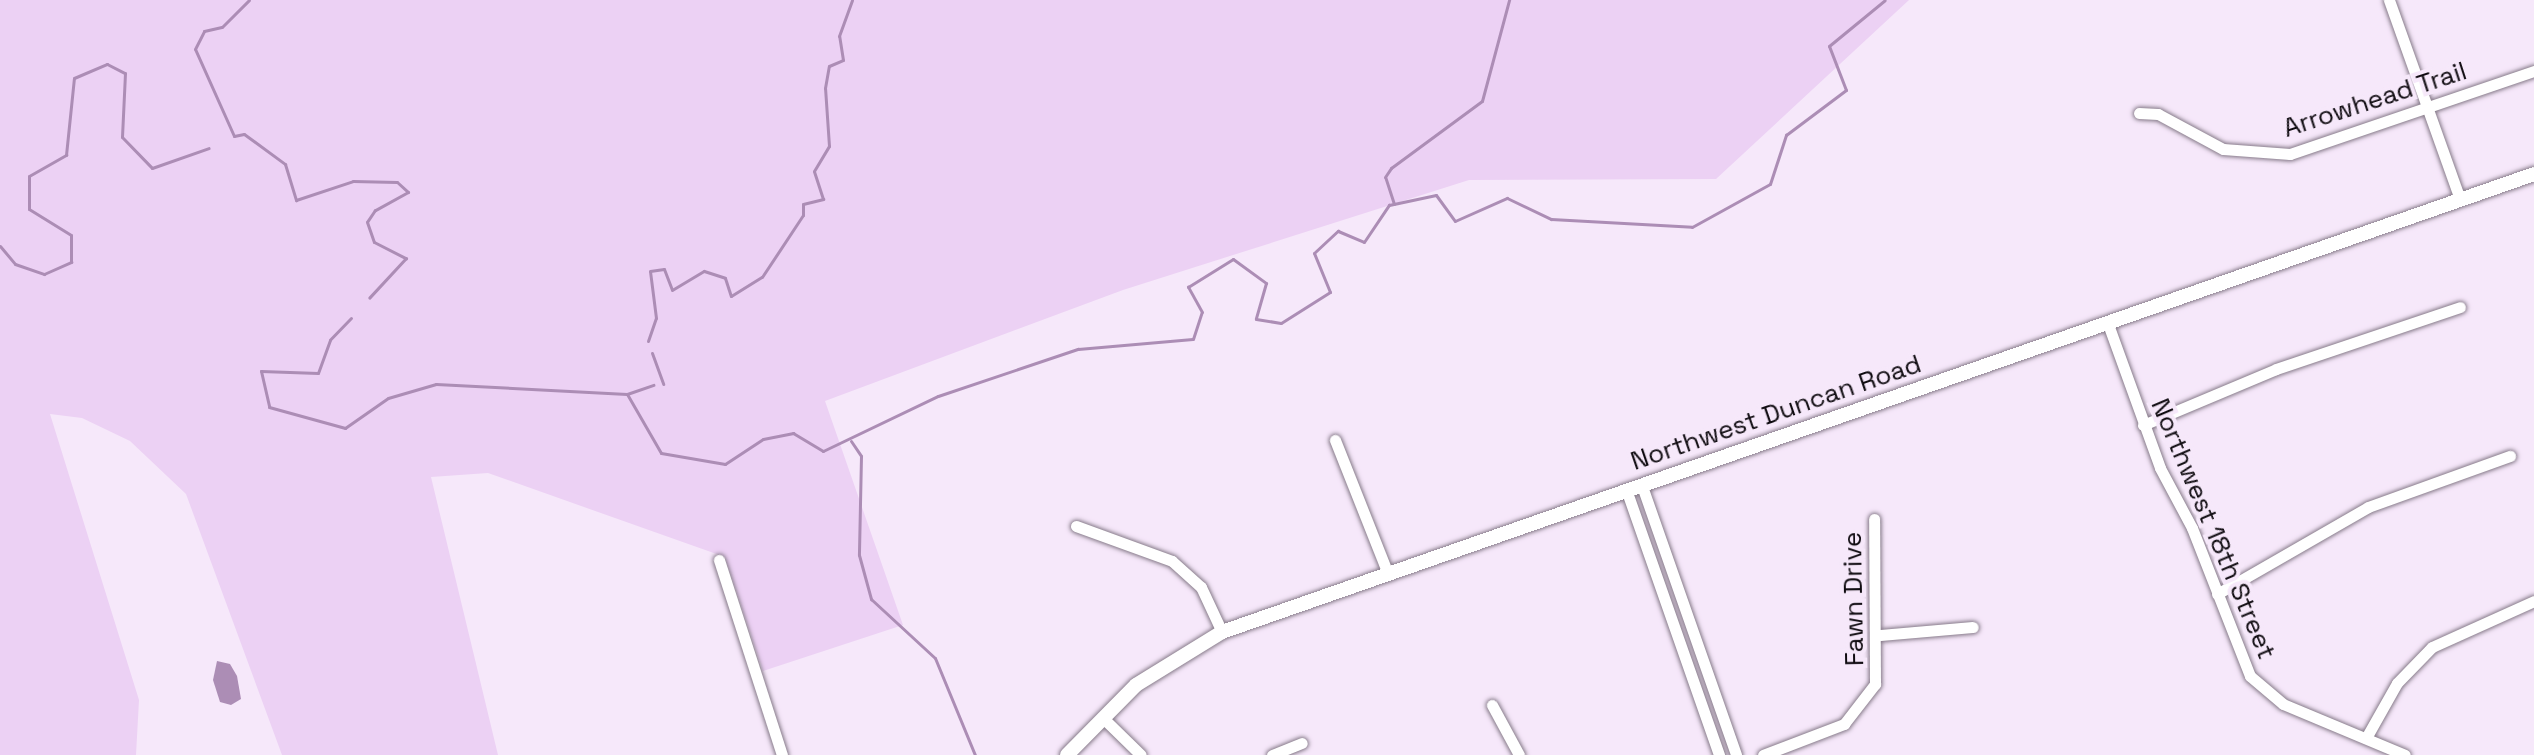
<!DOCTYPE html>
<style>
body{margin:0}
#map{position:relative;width:2534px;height:755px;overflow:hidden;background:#f6e8fa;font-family:"Space Grotesk",sans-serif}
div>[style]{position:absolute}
.green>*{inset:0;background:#ecd1f4}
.water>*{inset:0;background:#ac8db5}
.stream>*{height:3px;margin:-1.5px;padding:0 1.5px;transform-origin:1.5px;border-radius:1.5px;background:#ac8db5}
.roads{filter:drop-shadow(0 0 2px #877b8a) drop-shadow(0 0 2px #877b8a)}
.minor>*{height:11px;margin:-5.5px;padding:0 5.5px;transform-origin:5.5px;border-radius:5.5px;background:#fff}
.tertiary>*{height:14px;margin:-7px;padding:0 7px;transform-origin:7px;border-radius:7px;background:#fff}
span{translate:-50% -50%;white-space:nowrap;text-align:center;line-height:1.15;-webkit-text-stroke:8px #f6e8fa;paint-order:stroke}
.street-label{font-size:26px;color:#0f0b10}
</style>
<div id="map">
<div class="green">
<i style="clip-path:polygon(0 0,1909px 0,1716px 179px,1469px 180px,1123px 290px,825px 401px,903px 625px,763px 671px,725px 557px,488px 473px,431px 477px,498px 755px,282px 755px,186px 494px,130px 441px,82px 418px,50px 414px,139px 700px,136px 755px,0 755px)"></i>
</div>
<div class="water">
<i style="clip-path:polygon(217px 661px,230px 664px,237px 676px,241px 699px,231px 705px,220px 702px,213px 680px)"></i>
</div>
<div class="stream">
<i style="left:234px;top:136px;width:10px;rotate:-11deg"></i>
<i style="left:244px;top:134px;width:51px;rotate:36.2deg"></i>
<i style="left:285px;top:164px;width:38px;rotate:73deg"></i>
<i style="left:296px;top:200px;width:60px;rotate:-18.4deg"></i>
<i style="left:353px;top:181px;width:44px;rotate:1.3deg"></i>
<i style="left:397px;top:182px;width:15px;rotate:42deg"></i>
<i style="left:408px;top:192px;width:38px;rotate:151deg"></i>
<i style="left:375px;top:210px;width:14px;rotate:124deg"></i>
<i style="left:367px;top:222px;width:21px;rotate:71deg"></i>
<i style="left:374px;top:242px;width:36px;rotate:27deg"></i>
<i style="left:406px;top:258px;width:54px;rotate:132.8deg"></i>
<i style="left:234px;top:136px;width:95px;rotate:-114.1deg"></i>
<i style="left:195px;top:49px;width:20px;rotate:-63deg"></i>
<i style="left:204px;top:31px;width:18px;rotate:-13deg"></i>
<i style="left:222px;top:27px;width:38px;rotate:-45deg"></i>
<i style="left:1394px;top:204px;width:28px;rotate:-108deg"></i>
<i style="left:1385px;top:177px;width:11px;rotate:-56deg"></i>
<i style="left:1391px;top:168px;width:113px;rotate:-36.4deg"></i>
<i style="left:1482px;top:101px;width:105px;rotate:-75deg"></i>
<i style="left:0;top:246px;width:23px;rotate:50deg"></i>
<i style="left:15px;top:264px;width:31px;rotate:19deg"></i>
<i style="left:44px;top:274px;width:30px;rotate:-24deg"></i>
<i style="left:71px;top:262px;width:27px;rotate:-90deg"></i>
<i style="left:71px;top:235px;width:49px;rotate:-148.2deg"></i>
<i style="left:29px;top:209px;width:33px;rotate:-90deg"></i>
<i style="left:29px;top:176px;width:43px;rotate:-29.6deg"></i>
<i style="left:66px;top:155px;width:77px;rotate:-84.1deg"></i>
<i style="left:74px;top:78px;width:36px;rotate:-23deg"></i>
<i style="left:107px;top:64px;width:20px;rotate:27deg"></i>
<i style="left:125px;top:73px;width:64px;rotate:92.7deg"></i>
<i style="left:122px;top:137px;width:43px;rotate:45.9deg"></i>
<i style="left:152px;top:168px;width:60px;rotate:-19.3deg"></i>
<i style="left:351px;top:318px;width:30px;rotate:134deg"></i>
<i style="left:330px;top:340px;width:35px;rotate:110deg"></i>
<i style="left:318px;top:373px;width:57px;rotate:-178deg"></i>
<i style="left:261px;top:371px;width:37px;rotate:77deg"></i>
<i style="left:269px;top:407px;width:79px;rotate:15.4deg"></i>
<i style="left:345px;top:428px;width:52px;rotate:-34.9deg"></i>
<i style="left:388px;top:398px;width:50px;rotate:-16.3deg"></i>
<i style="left:436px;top:384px;width:191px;rotate:3deg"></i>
<i style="left:627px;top:394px;width:68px;rotate:60deg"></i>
<i style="left:661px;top:453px;width:65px;rotate:9.8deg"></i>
<i style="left:725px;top:464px;width:45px;rotate:-33.3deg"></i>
<i style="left:763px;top:439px;width:31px;rotate:-11deg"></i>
<i style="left:793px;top:433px;width:35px;rotate:31deg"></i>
<i style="left:823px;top:451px;width:127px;rotate:-25.6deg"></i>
<i style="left:938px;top:396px;width:148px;rotate:-18.6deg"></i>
<i style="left:1078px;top:349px;width:115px;rotate:-5deg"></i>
<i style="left:1193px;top:339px;width:28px;rotate:-72deg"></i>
<i style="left:1202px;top:312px;width:29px;rotate:-119deg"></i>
<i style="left:1188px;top:287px;width:53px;rotate:-31.9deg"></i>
<i style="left:1233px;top:259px;width:41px;rotate:36deg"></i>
<i style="left:1266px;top:283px;width:37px;rotate:106deg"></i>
<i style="left:1256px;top:319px;width:25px;rotate:9deg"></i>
<i style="left:1281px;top:323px;width:58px;rotate:-32.3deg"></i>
<i style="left:1330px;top:292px;width:42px;rotate:-112.3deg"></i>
<i style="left:1314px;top:253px;width:33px;rotate:-43deg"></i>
<i style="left:1338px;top:231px;width:28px;rotate:23deg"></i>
<i style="left:1364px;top:242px;width:45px;rotate:-56deg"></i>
<i style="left:1389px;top:205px;width:48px;rotate:-12deg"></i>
<i style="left:1436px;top:195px;width:32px;rotate:54deg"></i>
<i style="left:1455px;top:221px;width:57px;rotate:-23.9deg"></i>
<i style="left:1507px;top:198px;width:49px;rotate:25.5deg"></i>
<i style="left:1551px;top:219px;width:141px;rotate:3.2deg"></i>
<i style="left:1692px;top:227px;width:89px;rotate:-28.9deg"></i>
<i style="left:1770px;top:184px;width:52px;rotate:-71.9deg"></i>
<i style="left:1786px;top:135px;width:75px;rotate:-36.9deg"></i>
<i style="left:1846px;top:90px;width:47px;rotate:-111.1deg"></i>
<i style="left:1829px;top:46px;width:72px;rotate:-39.4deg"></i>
<i style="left:648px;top:341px;width:24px;rotate:-71deg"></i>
<i style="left:656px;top:318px;width:47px;rotate:-97.3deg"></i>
<i style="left:650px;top:271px;width:14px;rotate:-8deg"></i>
<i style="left:664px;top:269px;width:22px;rotate:69deg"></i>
<i style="left:672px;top:290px;width:37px;rotate:-31deg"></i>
<i style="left:704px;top:271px;width:22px;rotate:18deg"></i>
<i style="left:725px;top:278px;width:19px;rotate:72deg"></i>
<i style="left:731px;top:296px;width:36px;rotate:-32deg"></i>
<i style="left:762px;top:277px;width:74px;rotate:-56.5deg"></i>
<i style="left:803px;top:215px;width:11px;rotate:-90deg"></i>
<i style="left:803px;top:204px;width:21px;rotate:-14deg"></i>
<i style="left:823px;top:199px;width:29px;rotate:-108deg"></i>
<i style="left:814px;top:171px;width:29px;rotate:-59deg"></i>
<i style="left:829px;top:146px;width:58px;rotate:-93.9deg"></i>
<i style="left:825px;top:88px;width:22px;rotate:-80deg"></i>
<i style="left:829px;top:66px;width:15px;rotate:-23deg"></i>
<i style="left:843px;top:60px;width:24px;rotate:-99deg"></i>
<i style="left:839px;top:36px;width:38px;rotate:-70deg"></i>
<i style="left:652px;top:353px;width:33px;rotate:70deg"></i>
<i style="left:627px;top:394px;width:28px;rotate:-19deg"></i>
<i style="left:851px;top:441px;width:18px;rotate:56deg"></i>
<i style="left:861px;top:456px;width:99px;rotate:91.2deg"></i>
<i style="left:859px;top:555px;width:46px;rotate:74.7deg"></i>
<i style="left:871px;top:599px;width:87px;rotate:42.7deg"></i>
<i style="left:935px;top:658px;width:105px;rotate:67.6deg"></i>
</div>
<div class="roads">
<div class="minor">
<i style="left:2389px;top:0;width:211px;rotate:70.4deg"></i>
<i style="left:2139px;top:113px;width:19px;rotate:3deg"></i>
<i style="left:2158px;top:114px;width:74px;rotate:28.3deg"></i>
<i style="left:2223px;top:149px;width:67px;rotate:4.3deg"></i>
<i style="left:2290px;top:154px;width:258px;rotate:-18.8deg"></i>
<i style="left:2108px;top:324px;width:153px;rotate:70.1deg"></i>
<i style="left:2160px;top:468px;width:68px;rotate:61.9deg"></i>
<i style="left:2192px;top:528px;width:159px;rotate:68.6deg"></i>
<i style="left:2250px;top:676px;width:43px;rotate:40.3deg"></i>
<i style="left:2283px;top:704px;width:132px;rotate:22.7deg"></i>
<i style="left:2143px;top:425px;width:144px;rotate:-22.8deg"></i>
<i style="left:2276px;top:369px;width:194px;rotate:-18.6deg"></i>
<i style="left:1335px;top:440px;width:144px;rotate:68.4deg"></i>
<i style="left:1642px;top:486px;width:285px;rotate:70.7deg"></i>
<i style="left:1627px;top:492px;width:279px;rotate:70.7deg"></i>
<i style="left:1076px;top:526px;width:102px;rotate:20deg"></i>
<i style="left:1172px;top:561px;width:39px;rotate:42deg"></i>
<i style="left:1201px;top:587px;width:50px;rotate:65deg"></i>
<i style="left:719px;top:560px;width:205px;rotate:72.1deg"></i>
<i style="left:2217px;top:594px;width:174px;rotate:-29.9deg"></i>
<i style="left:2368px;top:507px;width:151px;rotate:-19.8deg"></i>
<i style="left:1880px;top:635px;width:93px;rotate:-4.9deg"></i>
<i style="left:1492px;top:705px;width:57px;rotate:61.6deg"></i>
<i style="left:1102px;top:717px;width:54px;rotate:44.3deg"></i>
<i style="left:2366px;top:738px;width:63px;rotate:-60.6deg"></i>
<i style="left:2397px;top:683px;width:50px;rotate:-45.8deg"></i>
<i style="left:2432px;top:647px;width:112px;rotate:-24.3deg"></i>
<i style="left:1272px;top:755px;width:32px;rotate:-22deg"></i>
<i style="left:1763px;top:755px;width:87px;rotate:-20.9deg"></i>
<i style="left:1844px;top:724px;width:51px;rotate:-52.2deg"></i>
<i style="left:1875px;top:684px;width:165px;rotate:-90.3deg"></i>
</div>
<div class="tertiary">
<i style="left:1067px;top:755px;width:98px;rotate:-45.4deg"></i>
<i style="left:1136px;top:685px;width:101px;rotate:-31.6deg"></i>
<i style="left:1222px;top:632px;width:1390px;rotate:-19.24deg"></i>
</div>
</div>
<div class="street-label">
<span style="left:2375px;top:100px;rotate:-18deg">Arrowhead Trail</span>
<span style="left:1776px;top:413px;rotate:-19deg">Northwest Duncan Road</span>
<span style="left:2213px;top:529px;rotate:67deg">Northwest 18th Street</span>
<span style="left:1854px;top:599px;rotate:-91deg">Fawn Drive</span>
</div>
</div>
